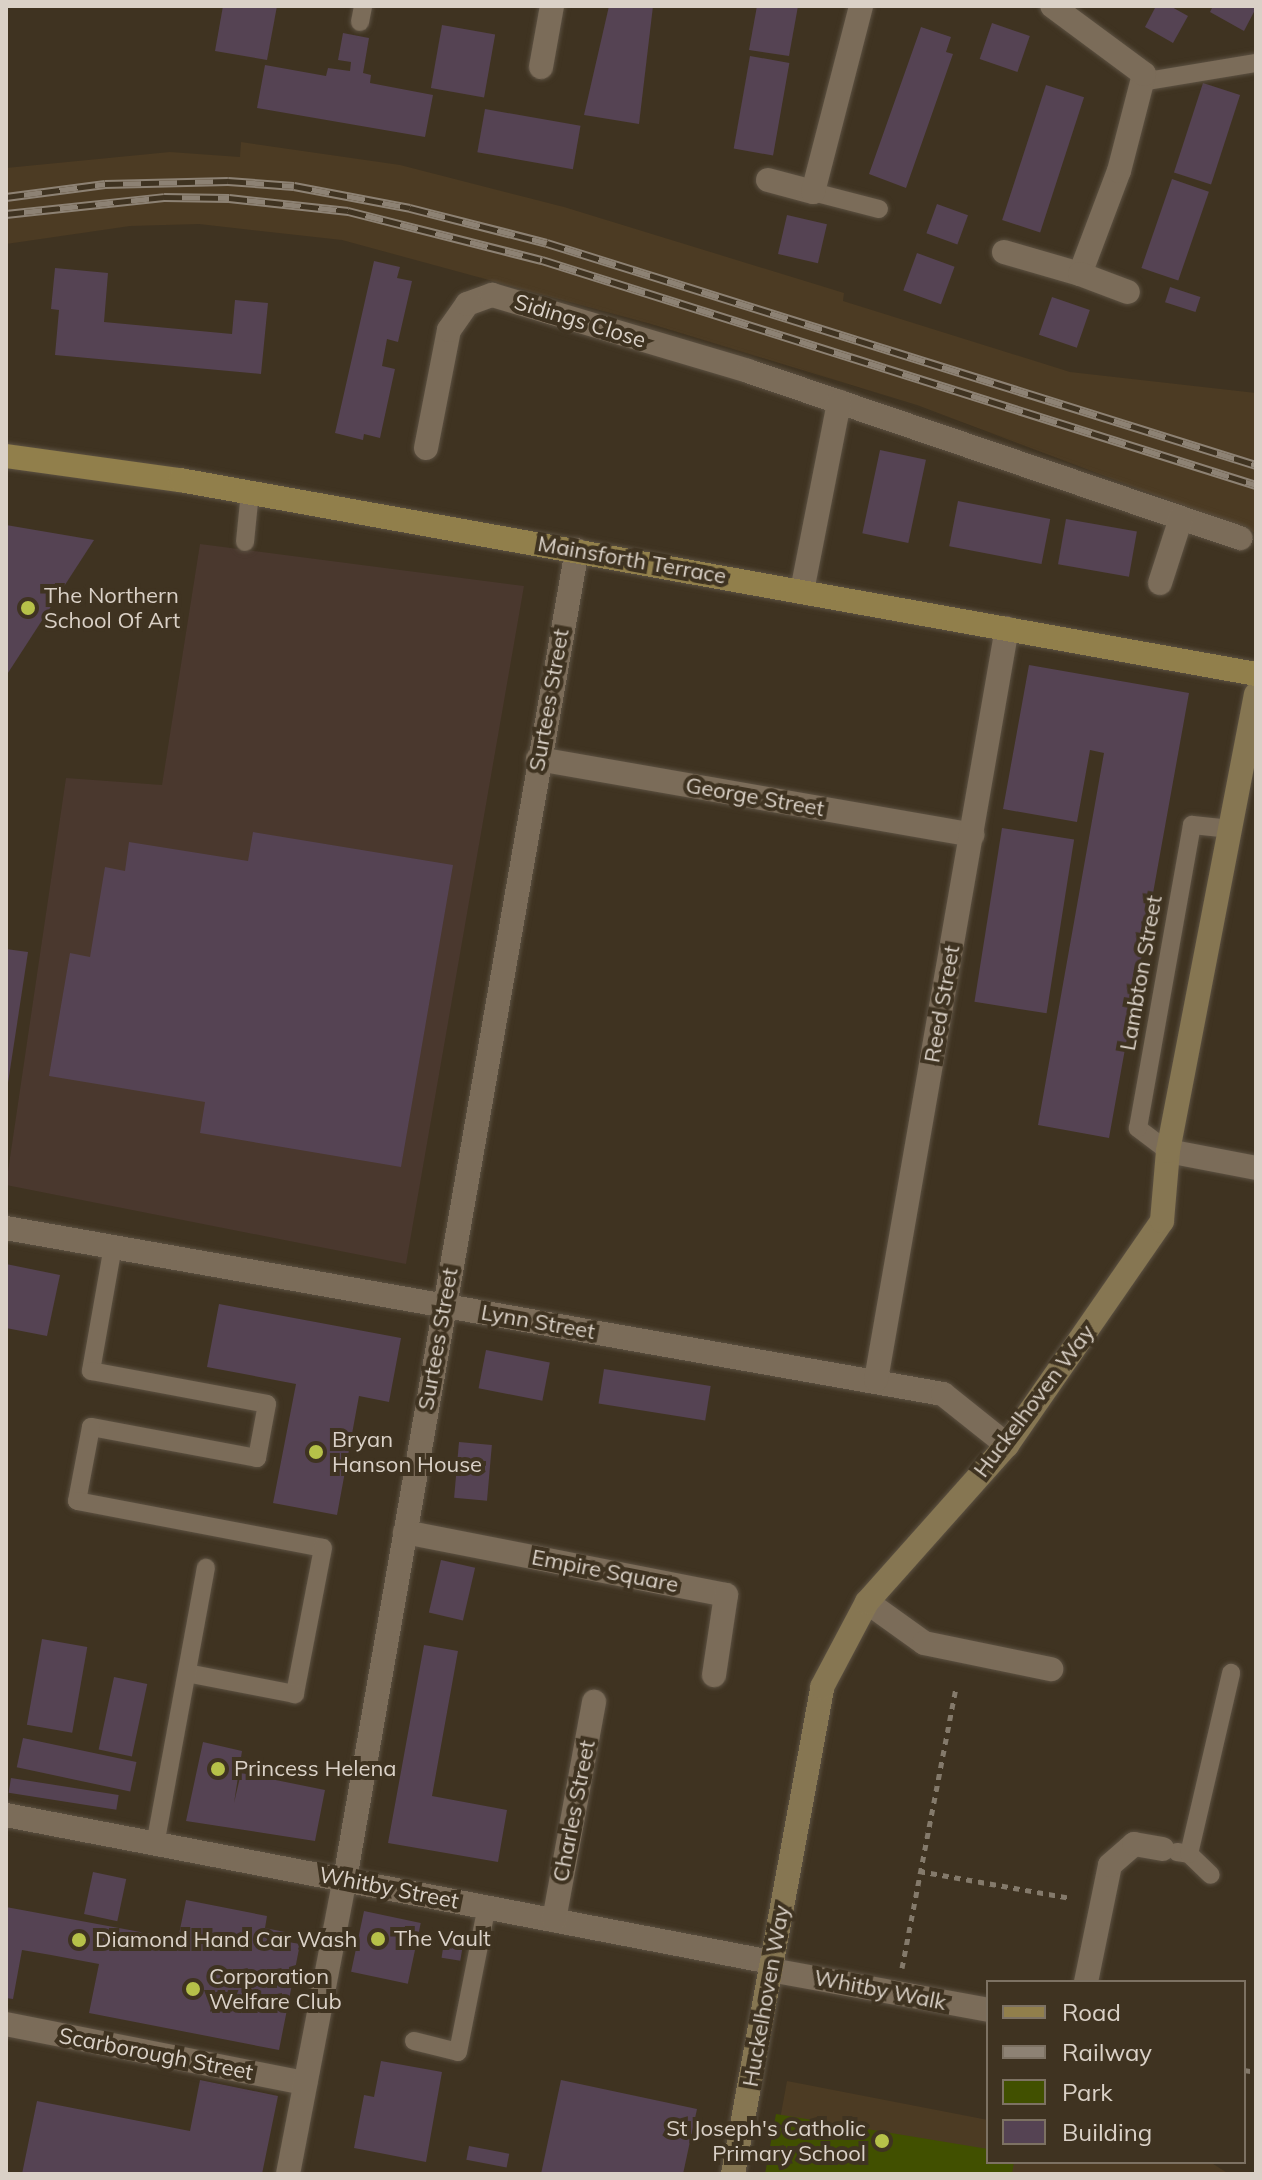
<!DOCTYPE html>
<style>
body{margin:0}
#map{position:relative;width:1262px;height:2180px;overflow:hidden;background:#3f3321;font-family:Mulish,sans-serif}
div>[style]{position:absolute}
.built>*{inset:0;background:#4c3b23}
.industrial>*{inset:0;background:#4a382e}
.green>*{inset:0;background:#415000}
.building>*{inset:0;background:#554353;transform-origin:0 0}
.path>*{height:5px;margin-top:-2.5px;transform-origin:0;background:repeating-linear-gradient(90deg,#847a6b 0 6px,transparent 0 12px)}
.roads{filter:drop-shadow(0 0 2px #5c5142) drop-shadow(0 0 2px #5c5142)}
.lane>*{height:18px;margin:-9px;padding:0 9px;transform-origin:9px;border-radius:9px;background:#7b6c59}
.street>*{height:24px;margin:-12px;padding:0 12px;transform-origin:12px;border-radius:12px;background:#7b6c59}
.secondary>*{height:24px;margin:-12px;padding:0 12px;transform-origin:12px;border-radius:12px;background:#867652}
.primary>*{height:24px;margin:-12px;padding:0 12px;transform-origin:12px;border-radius:12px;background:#917f4b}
.rail>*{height:9px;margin-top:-4.5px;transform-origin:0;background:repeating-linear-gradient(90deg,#3f3321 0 18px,#8d8274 0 36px);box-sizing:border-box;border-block:2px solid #8d8274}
.dots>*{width:22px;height:22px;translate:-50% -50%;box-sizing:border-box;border:4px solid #3f3321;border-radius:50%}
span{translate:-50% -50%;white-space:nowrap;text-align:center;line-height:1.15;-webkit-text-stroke:8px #3f3321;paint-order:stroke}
.street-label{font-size:22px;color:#dad1c7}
.poi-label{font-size:22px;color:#dad1c7}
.left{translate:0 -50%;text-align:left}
.right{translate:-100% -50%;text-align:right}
.frame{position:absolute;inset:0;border:8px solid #dad1c7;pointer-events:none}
.legend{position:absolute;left:986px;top:1980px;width:260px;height:184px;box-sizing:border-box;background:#3f3321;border:2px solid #7d7263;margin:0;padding:10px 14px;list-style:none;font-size:24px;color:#dad1c7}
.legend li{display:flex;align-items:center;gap:16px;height:40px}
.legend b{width:40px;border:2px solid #7d7263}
</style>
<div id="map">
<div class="built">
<i style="clip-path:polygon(241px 142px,400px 165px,564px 207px,844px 293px,843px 301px,1070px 372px,1256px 393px,1256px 533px,917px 405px,651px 324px,342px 240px,199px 224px,130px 226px,6px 244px,6px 168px,170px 152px,240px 157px)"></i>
<i style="clip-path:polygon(787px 2081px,988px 2120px,988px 2162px,1210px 2162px,1229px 2174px,770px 2174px)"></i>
</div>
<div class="industrial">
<i style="clip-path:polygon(200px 544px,524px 586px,406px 1264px,6px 1185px,66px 778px,162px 785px)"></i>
</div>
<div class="green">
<i style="clip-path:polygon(776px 2114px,988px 2149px,988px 2162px,1014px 2162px,1012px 2174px,765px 2174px)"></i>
</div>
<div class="building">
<i style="clip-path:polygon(223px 6px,277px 6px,267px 60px,215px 51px)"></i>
<i style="clip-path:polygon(609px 6px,653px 6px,639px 124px,584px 115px)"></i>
<i style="clip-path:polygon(757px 6px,798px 6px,789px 56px,749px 50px)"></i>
<i style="clip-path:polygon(1156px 6px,1170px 6px,1188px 16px,1173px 43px,1145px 27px)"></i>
<i style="clip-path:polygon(1213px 6px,1256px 6px,1256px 8px,1244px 31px,1210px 12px)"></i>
<i style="left:992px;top:23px;width:40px;height:38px;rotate:19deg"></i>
<i style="left:442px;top:25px;width:54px;height:64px;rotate:10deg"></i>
<i style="clip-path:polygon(921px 27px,951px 37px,946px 52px,953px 54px,906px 188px,869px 174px)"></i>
<i style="clip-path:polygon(343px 33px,369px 38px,363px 73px,371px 75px,370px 83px,433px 95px,425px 137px,257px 108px,265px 65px,326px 76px,328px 68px,350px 71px,351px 62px,338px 60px)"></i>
<i style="left:750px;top:56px;width:40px;height:94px;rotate:10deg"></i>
<i style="left:1203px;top:83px;width:39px;height:94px;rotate:18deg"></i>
<i style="left:1046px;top:85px;width:40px;height:142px;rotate:18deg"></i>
<i style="left:485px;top:109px;width:97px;height:44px;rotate:10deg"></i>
<i style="left:1172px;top:179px;width:39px;height:94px;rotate:19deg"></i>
<i style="left:937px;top:204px;width:33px;height:31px;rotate:20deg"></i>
<i style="left:787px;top:215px;width:41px;height:40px;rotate:13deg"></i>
<i style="left:917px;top:253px;width:40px;height:40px;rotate:20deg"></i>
<i style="clip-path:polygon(374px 261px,400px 267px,397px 278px,412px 281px,398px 342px,387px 339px,382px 366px,395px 369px,380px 438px,364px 434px,363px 440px,335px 433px)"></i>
<i style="clip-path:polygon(55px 268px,108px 273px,104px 322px,232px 334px,235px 300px,268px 303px,261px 374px,55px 355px,59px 310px,51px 309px)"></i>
<i style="left:1170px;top:287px;width:32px;height:16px;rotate:18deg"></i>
<i style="left:1052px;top:297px;width:40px;height:40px;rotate:19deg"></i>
<i style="left:880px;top:450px;width:47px;height:85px;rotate:12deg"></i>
<i style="left:958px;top:501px;width:94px;height:46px;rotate:11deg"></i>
<i style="left:1066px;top:519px;width:72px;height:46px;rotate:10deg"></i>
<i style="clip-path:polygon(6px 525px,94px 540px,6px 676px)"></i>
<i style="clip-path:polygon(1029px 665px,1189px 693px,1109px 1138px,1038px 1125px,1104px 753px,1090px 750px,1077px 822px,1003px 809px)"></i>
<i style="left:1002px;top:828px;width:73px;height:176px;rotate:9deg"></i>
<i style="clip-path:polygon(253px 832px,453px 865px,401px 1167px,200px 1133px,205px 1102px,49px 1076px,70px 953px,90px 957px,105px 867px,125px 871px,129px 842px,248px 861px)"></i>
<i style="clip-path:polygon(6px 949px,28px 952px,8px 1083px,6px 1083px)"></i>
<i style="clip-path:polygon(6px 1264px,60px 1275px,47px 1336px,6px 1328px)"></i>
<i style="clip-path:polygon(219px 1304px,401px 1338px,389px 1402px,359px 1396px,337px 1515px,273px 1503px,296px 1384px,207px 1367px)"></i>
<i style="left:486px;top:1350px;width:65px;height:39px;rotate:11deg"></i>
<i style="left:604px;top:1369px;width:108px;height:35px;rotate:9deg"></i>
<i style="left:459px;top:1442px;width:33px;height:56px;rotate:5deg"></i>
<i style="left:441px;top:1560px;width:35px;height:54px;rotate:13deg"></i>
<i style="left:42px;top:1639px;width:46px;height:87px;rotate:10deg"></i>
<i style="clip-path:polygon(424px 1645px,458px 1651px,432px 1796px,507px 1810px,498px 1862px,388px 1843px)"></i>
<i style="left:114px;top:1677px;width:34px;height:74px;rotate:12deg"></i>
<i style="left:23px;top:1738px;width:116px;height:30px;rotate:12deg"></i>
<i style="clip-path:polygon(203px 1742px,242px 1751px,234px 1803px,241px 1773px,325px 1790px,315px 1841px,186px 1821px)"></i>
<i style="left:11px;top:1778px;width:109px;height:15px;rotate:9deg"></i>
<i style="left:93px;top:1872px;width:34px;height:43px;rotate:12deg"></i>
<i style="clip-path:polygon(186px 1900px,267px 1916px,265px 1928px,285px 1932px,283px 1941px,300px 1944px,279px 2050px,89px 2013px,99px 1964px,51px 1955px,22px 1950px,13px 1999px,6px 1998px,6px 1907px,178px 1939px)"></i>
<i style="left:364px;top:1911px;width:58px;height:62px;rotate:12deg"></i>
<i style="left:445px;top:1936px;width:19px;height:22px;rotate:9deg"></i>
<i style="clip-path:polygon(381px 2061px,442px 2072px,426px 2162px,354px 2148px,364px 2095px,374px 2097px)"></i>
<i style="clip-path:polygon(200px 2080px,278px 2096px,262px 2174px,22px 2174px,37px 2101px,190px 2131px)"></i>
<i style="clip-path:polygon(561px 2080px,697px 2109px,683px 2174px,541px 2174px)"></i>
<i style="left:469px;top:2146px;width:41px;height:14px;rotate:11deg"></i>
</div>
<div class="path">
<i style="left:919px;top:1871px;width:154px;rotate:10.1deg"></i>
<i style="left:902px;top:1968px;width:285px;rotate:-79.1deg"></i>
<i style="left:1244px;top:2070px;width:12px;rotate:9deg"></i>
</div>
<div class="roads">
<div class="lane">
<i style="left:360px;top:22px;width:16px;rotate:-79deg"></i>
<i style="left:1142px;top:82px;width:116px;rotate:-9.5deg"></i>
<i style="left:813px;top:192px;width:68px;rotate:14.4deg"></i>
<i style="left:245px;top:542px;width:50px;rotate:-84.3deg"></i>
<i style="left:1168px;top:1151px;width:38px;rotate:-143deg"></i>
<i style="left:1138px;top:1128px;width:308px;rotate:-79.9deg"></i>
<i style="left:1192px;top:825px;width:37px;rotate:6deg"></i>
<i style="left:113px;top:1246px;width:127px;rotate:100deg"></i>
<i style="left:91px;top:1371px;width:179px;rotate:10.6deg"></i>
<i style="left:267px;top:1404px;width:55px;rotate:100.5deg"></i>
<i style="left:257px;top:1458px;width:169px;rotate:-169.4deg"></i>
<i style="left:91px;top:1427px;width:75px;rotate:100.7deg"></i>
<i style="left:77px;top:1501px;width:250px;rotate:10.8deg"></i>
<i style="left:323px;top:1548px;width:149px;rotate:100.9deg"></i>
<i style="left:295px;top:1694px;width:110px;rotate:-169deg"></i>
<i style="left:155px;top:1845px;width:282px;rotate:-79.6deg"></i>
<i style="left:1177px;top:1852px;width:12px;rotate:9deg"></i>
<i style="left:1189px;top:1854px;width:30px;rotate:44deg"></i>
<i style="left:1189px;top:1854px;width:186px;rotate:-76.9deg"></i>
<i style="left:414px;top:2041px;width:45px;rotate:14deg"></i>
<i style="left:458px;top:2052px;width:149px;rotate:-78.8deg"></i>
</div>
<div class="street">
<i style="left:541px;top:67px;width:62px;rotate:-79.8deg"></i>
<i style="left:768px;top:180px;width:47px;rotate:14.9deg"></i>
<i style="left:813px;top:192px;width:192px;rotate:-75.5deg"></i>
<i style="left:1004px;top:252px;width:79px;rotate:16.1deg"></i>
<i style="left:1080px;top:274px;width:110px;rotate:-69.3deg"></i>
<i style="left:1119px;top:171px;width:100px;rotate:-75.5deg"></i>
<i style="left:1144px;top:74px;width:114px;rotate:-143.5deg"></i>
<i style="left:1080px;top:274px;width:51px;rotate:20.6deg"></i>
<i style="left:426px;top:448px;width:120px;rotate:-79deg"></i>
<i style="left:449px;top:330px;width:32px;rotate:-55deg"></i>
<i style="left:467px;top:304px;width:27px;rotate:-20deg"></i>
<i style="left:492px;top:295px;width:267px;rotate:16.5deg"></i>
<i style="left:748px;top:371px;width:520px;rotate:18.75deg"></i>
<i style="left:1160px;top:583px;width:68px;rotate:-72.1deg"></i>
<i style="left:802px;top:591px;width:193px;rotate:-78.9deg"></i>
<i style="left:538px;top:759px;width:441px;rotate:9.9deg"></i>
<i style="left:1168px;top:1151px;width:90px;rotate:10.9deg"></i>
<i style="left:6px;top:1228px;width:952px;rotate:10.05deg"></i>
<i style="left:943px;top:1394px;width:82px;rotate:38.6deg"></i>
<i style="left:876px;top:1380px;width:763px;rotate:-80.12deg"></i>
<i style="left:405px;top:1532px;width:327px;rotate:11.1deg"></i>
<i style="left:726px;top:1595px;width:81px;rotate:98.5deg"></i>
<i style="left:867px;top:1602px;width:70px;rotate:35.7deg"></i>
<i style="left:924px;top:1643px;width:130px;rotate:11.6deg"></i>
<i style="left:6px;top:1815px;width:779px;rotate:10.88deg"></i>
<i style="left:554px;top:1920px;width:222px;rotate:-79.6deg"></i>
<i style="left:771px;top:1970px;width:221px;rotate:10.4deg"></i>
<i style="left:1086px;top:1982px;width:119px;rotate:-78.4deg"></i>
<i style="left:1110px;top:1865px;width:32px;rotate:-41deg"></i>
<i style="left:1134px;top:1844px;width:29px;rotate:10deg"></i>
<i style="left:6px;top:2024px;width:305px;rotate:11.2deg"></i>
<i style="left:288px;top:2174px;width:300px;rotate:-79.1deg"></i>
<i style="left:345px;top:1879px;width:1349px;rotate:-80.1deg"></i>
</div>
<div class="secondary">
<i style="left:733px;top:2174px;width:495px;rotate:-79.6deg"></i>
<i style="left:822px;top:1687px;width:96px;rotate:-62.1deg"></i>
<i style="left:867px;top:1602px;width:210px;rotate:-48.3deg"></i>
<i style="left:1007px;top:1445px;width:272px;rotate:-55.3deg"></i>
<i style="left:1162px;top:1221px;width:70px;rotate:-85.1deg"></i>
<i style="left:1168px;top:1151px;width:465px;rotate:-79.1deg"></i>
</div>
<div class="primary">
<i style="left:6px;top:456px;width:176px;rotate:7.9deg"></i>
<i style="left:180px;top:480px;width:1093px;rotate:10.22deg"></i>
</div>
</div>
<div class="rail">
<i style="left:6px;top:197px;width:100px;rotate:-7.5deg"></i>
<i style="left:105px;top:184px;width:123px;rotate:-1.4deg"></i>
<i style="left:228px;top:181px;width:66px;rotate:4.3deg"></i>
<i style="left:294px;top:186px;width:118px;rotate:10.7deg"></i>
<i style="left:410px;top:208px;width:141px;rotate:14.3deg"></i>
<i style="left:547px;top:243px;width:743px;rotate:17.39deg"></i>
<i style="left:6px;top:214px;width:159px;rotate:-6.1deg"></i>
<i style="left:164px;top:197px;width:65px;rotate:0.9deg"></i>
<i style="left:229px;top:198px;width:120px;rotate:6.2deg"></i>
<i style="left:348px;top:211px;width:200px;rotate:14.2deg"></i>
<i style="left:542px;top:260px;width:749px;rotate:17.49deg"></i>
</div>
<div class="dots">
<i style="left:28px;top:608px;background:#b6c149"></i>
<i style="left:316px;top:1452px;background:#b6c149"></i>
<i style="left:218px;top:1769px;background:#b6c149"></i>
<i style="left:378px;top:1939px;background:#b6c149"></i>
<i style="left:79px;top:1940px;background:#b6c149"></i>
<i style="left:193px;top:1989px;background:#b6c149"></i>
<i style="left:882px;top:2141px;background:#b6c149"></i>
</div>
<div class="street-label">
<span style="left:580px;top:321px;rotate:17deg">Sidings Close</span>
<span style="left:632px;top:560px;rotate:10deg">Mainsforth Terrace</span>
<span style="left:549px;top:700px;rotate:-80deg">Surtees Street</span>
<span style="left:755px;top:797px;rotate:10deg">George Street</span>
<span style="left:1141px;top:973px;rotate:-80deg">Lambton Street</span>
<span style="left:942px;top:1004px;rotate:-80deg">Reed Street</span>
<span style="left:538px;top:1322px;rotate:10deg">Lynn Street</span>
<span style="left:438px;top:1339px;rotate:-80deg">Surtees Street</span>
<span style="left:1034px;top:1401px;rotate:-53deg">Huckelhoven Way</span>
<span style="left:605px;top:1571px;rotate:11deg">Empire Square</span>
<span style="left:574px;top:1811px;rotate:-79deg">Charles Street</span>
<span style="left:389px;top:1888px;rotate:11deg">Whitby Street</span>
<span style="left:880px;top:1990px;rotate:11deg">Whitby Walk</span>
<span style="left:766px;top:1996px;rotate:-80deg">Huckelhoven Way</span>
<span style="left:156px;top:2054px;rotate:11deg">Scarborough Street</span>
</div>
<div class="poi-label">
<span class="left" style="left:44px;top:608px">The Northern<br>School Of Art</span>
<span class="left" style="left:332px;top:1452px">Bryan<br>Hanson House</span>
<span class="left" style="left:234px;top:1769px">Princess Helena</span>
<span class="left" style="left:394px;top:1939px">The Vault</span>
<span class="left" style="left:95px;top:1940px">Diamond Hand Car Wash</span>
<span class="left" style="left:209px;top:1989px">Corporation<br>Welfare Club</span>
<span class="right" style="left:866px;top:2141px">St Joseph's Catholic<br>Primary School</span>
</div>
<div class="frame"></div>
<ul class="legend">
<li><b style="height:10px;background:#917f4b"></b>Road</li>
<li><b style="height:10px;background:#8d8274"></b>Railway</li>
<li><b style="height:22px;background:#415000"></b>Park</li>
<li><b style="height:22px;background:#554353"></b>Building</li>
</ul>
</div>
